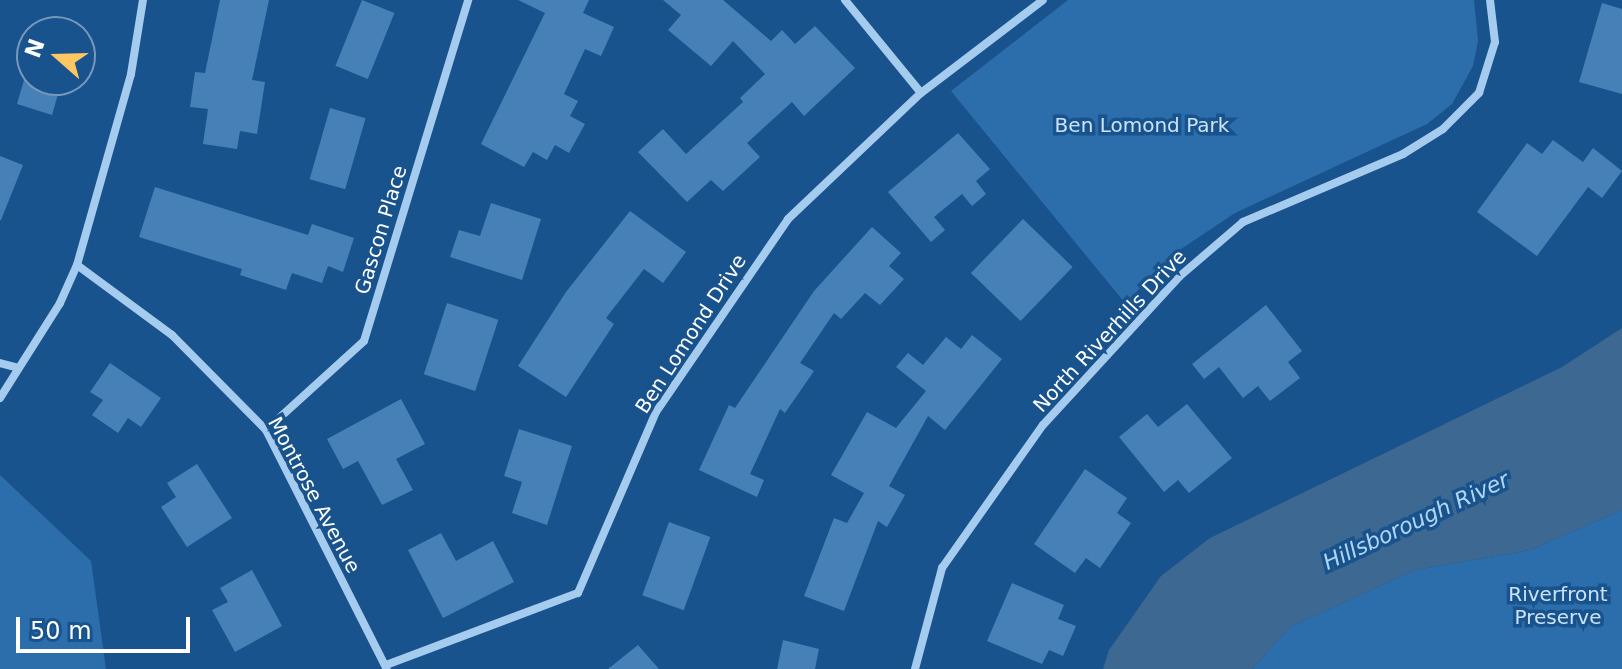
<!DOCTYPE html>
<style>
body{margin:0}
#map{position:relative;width:1622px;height:669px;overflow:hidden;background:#19538d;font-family:"DejaVu Sans",sans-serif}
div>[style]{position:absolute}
.green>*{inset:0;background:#2c6eab}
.water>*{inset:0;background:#3d6891}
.building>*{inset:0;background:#4680b7;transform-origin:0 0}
.street>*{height:8px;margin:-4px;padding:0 4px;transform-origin:4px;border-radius:4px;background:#a5cbee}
span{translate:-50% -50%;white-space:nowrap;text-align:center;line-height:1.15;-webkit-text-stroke:7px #19538d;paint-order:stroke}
.park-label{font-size:20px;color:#cbe3fa}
.street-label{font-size:20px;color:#fff}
.water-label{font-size:22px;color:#b0d5f5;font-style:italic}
.north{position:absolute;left:16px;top:16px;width:80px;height:80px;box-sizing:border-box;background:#19538d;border:2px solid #7598bb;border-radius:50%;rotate:290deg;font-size:22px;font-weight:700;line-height:32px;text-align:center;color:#fff}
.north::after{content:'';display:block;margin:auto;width:28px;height:36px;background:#ffc762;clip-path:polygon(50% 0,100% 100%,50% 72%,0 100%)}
.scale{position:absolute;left:16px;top:617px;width:174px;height:36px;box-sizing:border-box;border:4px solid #fff;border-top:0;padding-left:10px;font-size:24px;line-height:28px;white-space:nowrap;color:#fff;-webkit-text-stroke:6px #19538d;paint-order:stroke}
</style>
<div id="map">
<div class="green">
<i style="clip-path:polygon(1068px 0,1474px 0,1478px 41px,1473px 66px,1452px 104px,1427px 124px,1235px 213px,1178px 251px,1125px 303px,951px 91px)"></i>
<i style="clip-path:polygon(0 475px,91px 561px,106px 669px,0 669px)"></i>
<i style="clip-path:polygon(1622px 510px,1622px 669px,1252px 669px,1290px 627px,1415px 570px,1530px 550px)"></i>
</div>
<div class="water">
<i style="clip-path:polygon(1622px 328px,1622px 510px,1530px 550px,1415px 570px,1290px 627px,1252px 669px,1103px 669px,1109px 650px,1161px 576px,1210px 538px,1562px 367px)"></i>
</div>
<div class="building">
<i style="clip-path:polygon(220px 0,269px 0,252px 80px,265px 82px,257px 134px,240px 131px,237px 149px,203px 144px,208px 109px,190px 107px,195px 72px,205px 73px)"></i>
<i style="left:362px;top:0;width:35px;height:71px;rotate:22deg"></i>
<i style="clip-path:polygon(518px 0,589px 0,583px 13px,614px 27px,601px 56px,585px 49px,564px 94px,578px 101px,570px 116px,585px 124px,569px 153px,555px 145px,547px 160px,533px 152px,524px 167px,481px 144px,545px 13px)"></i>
<i style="clip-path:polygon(663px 0,723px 0,771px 41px,782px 30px,795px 44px,815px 26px,855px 68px,804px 116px,792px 102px,747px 143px,760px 157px,723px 191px,711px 180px,687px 202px,638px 152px,663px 129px,686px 154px,743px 102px,740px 98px,765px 74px,733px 41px,711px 66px,668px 30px,681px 15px)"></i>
<i style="clip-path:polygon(1602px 3px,1622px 9px,1622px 94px,1579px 82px)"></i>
<i style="clip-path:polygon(24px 80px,62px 80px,52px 115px,17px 104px)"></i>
<i style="left:330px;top:108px;width:37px;height:74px;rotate:16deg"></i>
<i style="clip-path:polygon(958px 133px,990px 169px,976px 181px,986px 194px,972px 206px,962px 194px,934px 217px,945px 230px,931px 242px,888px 192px)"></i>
<i style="clip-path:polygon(1553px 140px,1583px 162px,1593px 148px,1622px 171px,1602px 198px,1588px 187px,1537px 256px,1477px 212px,1527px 143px,1542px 154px)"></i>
<i style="clip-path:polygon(0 156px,23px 165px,1px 220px,0 220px)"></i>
<i style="clip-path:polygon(155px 187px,308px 235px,312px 224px,354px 238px,343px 272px,328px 266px,322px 283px,292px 273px,286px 290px,240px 275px,242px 269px,139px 237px)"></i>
<i style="clip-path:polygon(491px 203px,541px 219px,522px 280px,450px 257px,459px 230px,480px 236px)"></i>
<i style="clip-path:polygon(630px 211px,686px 252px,663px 283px,644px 269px,606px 318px,614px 324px,566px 397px,518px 366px,566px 292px)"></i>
<i style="left:1023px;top:219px;width:69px;height:75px;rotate:44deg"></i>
<i style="clip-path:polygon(872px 227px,901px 253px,889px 266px,904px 279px,880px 305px,865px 293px,841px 319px,834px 313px,800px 363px,814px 371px,785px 413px,780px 409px,750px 474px,764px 480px,757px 497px,699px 470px,729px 405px,735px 408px,814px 291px)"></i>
<i style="left:447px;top:303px;width:54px;height:75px;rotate:18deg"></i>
<i style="clip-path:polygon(1266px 305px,1302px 351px,1288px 362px,1300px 378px,1270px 401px,1258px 386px,1243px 398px,1219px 367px,1204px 379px,1192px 364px)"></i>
<i style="clip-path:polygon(972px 335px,1002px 359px,945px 430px,928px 416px,889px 486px,905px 495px,887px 527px,878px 521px,844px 611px,804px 596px,834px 518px,847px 523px,864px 493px,831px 475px,867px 412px,896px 428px,926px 391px,896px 367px,908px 353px,923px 365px,946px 337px,961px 349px)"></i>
<i style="clip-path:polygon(110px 363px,161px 398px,141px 427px,128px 418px,118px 433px,92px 415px,103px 400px,90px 392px)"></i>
<i style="clip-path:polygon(401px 399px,425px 444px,396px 459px,413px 490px,382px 505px,358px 461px,343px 469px,327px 439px)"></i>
<i style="clip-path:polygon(1187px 404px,1232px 458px,1189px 493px,1178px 480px,1164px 492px,1119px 437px,1147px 414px,1158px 427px)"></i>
<i style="clip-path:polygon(519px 429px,572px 446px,547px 525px,512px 513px,522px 482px,504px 476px)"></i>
<i style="clip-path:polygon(197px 464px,232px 518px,187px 547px,161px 507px,176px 497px,167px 483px)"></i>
<i style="clip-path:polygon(1085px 469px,1127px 498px,1117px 513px,1131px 523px,1100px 568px,1086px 558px,1075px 573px,1034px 544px)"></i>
<i style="left:669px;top:522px;width:44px;height:78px;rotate:20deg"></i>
<i style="clip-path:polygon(441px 533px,456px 561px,493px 541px,514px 582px,443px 618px,408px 550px)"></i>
<i style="clip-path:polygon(252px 570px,282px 626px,235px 652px,212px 610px,228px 602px,220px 588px)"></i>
<i style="clip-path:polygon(1012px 583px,1064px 605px,1058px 619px,1076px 626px,1063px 656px,1049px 650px,1042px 664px,987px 641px)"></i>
<i style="clip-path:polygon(783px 640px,819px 649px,815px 669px,777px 669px)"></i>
<i style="clip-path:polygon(638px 645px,659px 669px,608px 669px)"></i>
</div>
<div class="street">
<i style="left:845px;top:0;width:120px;rotate:50.7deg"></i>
<i style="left:77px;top:265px;width:118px;rotate:36.4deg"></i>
<i style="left:172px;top:335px;width:134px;rotate:45.3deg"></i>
<i style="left:266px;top:430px;width:267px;rotate:63.2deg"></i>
<i style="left:0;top:363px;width:16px;rotate:15deg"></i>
<i style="left:0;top:398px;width:112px;rotate:-57.7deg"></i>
<i style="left:60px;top:303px;width:42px;rotate:-65.9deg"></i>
<i style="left:77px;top:265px;width:198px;rotate:-74.2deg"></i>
<i style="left:131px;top:74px;width:75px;rotate:-80.8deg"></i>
<i style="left:266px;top:430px;width:132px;rotate:-42.2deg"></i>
<i style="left:364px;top:341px;width:357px;rotate:-73deg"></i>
<i style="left:386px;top:665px;width:205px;rotate:-20.6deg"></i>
<i style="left:578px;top:593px;width:197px;rotate:-66.7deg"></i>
<i style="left:656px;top:412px;width:234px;rotate:-55.6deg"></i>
<i style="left:788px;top:219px;width:183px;rotate:-43.5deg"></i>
<i style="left:921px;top:93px;width:153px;rotate:-37.3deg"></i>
<i style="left:915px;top:669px;width:105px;rotate:-75deg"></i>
<i style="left:942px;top:568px;width:175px;rotate:-54.8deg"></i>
<i style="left:1043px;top:425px;width:202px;rotate:-47.4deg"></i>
<i style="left:1180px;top:276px;width:83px;rotate:-40.6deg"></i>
<i style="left:1243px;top:222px;width:174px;rotate:-23deg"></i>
<i style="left:1403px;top:154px;width:47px;rotate:-32deg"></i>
<i style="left:1443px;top:129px;width:51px;rotate:-45deg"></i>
<i style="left:1479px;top:93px;width:53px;rotate:-72.6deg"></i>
<i style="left:1495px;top:42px;width:42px;rotate:-96.8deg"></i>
</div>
<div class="park-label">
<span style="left:1142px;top:125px">Ben Lomond Park</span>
<span style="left:1558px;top:606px">Riverfront<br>Preserve</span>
</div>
<div class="street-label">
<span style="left:381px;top:230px;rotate:-73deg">Gascon Place</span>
<span style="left:1110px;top:331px;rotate:-47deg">North Riverhills Drive</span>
<span style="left:691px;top:334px;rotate:-57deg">Ben Lomond Drive</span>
<span style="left:314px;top:495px;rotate:62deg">Montrose Avenue</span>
</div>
<div class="water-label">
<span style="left:1416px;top:521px;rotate:-25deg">Hillsborough River</span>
</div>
<div class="north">N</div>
<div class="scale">50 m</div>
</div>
